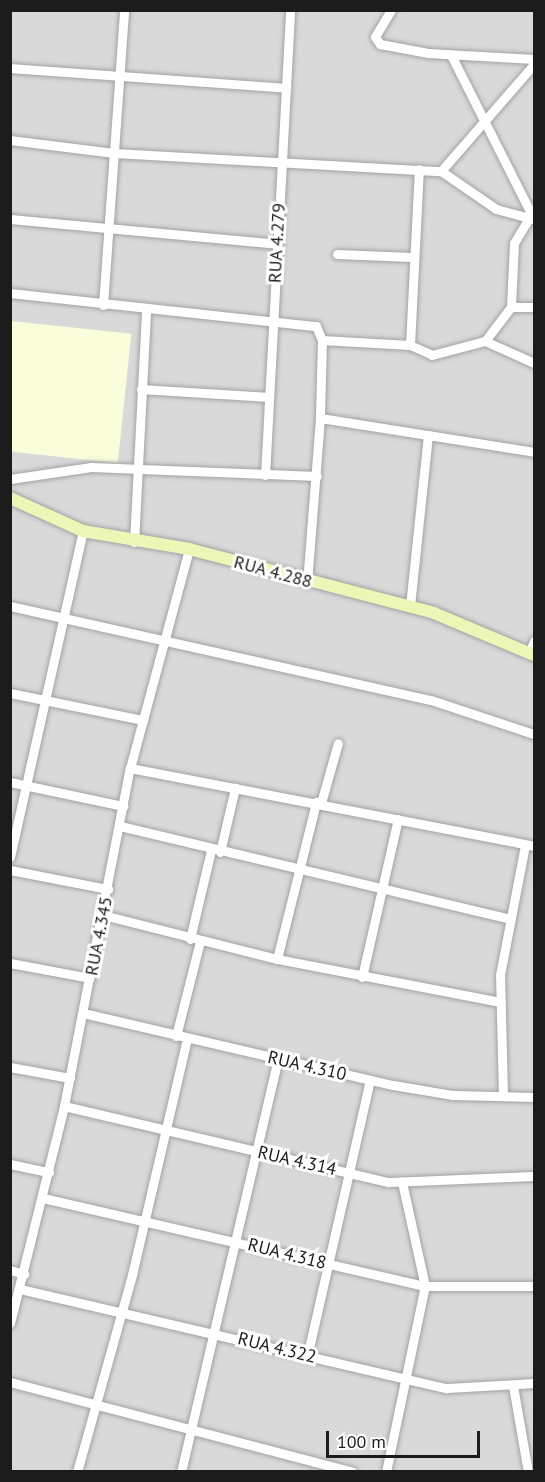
<!DOCTYPE html>
<style>
body{margin:0}
#map{position:relative;width:545px;height:1482px;overflow:hidden;background:#edeae2;font-family:"PT Sans",sans-serif}
div>[style]{position:absolute}
.residential>*{inset:0;background:#dad9d9;transform-origin:0 0}
.education>*{inset:0;background:#fafdda;transform-origin:0 0}
.roads{filter:drop-shadow(0 0 2px #a3a3a3) drop-shadow(0 0 2px #a3a3a3)}
.street>*{height:9px;margin:-4.5px;padding:0 4.5px;transform-origin:4.5px;border-radius:4.5px;background:#fff}
.secondary>*{height:12px;margin:-6px;padding:0 6px;transform-origin:6px;border-radius:6px;background:#ecf6b7}
span{translate:-50% -50%;white-space:nowrap;text-align:center;line-height:1.15;-webkit-text-stroke:6px #fff;paint-order:stroke}
.street-label{font-size:18px;color:#1c1c1c}
.frame{position:absolute;inset:0;border:12px solid #1c1c1c;pointer-events:none}
.scale{position:absolute;left:326px;top:1431px;width:154px;height:27px;box-sizing:border-box;border:3px solid #1c1c1c;border-top:0;padding-left:8px;font-size:18px;line-height:21px;white-space:nowrap;color:#1c1c1c;-webkit-text-stroke:4px #fff;paint-order:stroke}
</style>
<div id="map">
<div class="residential">
<i style="left:11px;top:11px;width:523px;height:1460px"></i>
</div>
<div class="education">
<i style="left:11px;top:321px;width:121px;height:130px;rotate:6deg"></i>
</div>
<div class="roads">
<div class="street">
<i style="left:391px;top:10px;width:31px;rotate:121deg"></i>
<i style="left:375px;top:37px;width:9px;rotate:54deg"></i>
<i style="left:380px;top:44px;width:49px;rotate:10.6deg"></i>
<i style="left:428px;top:53px;width:106px;rotate:3.2deg"></i>
<i style="left:451px;top:55px;width:184px;rotate:63.2deg"></i>
<i style="left:10px;top:68px;width:277px;rotate:4.1deg"></i>
<i style="left:10px;top:140px;width:105px;rotate:7.1deg"></i>
<i style="left:114px;top:153px;width:327px;rotate:3.2deg"></i>
<i style="left:441px;top:171px;width:67px;rotate:34.6deg"></i>
<i style="left:496px;top:209px;width:39px;rotate:15deg"></i>
<i style="left:441px;top:171px;width:142px;rotate:-49deg"></i>
<i style="left:10px;top:219px;width:268px;rotate:5.3deg"></i>
<i style="left:337px;top:254px;width:74px;rotate:2.3deg"></i>
<i style="left:10px;top:293px;width:308px;rotate:6.2deg"></i>
<i style="left:316px;top:326px;width:15px;rotate:67deg"></i>
<i style="left:322px;top:340px;width:78px;rotate:91.5deg"></i>
<i style="left:320px;top:418px;width:165px;rotate:94.5deg"></i>
<i style="left:103px;top:305px;width:296px;rotate:-85.9deg"></i>
<i style="left:511px;top:307px;width:23px"></i>
<i style="left:322px;top:340px;width:88px;rotate:3.3deg"></i>
<i style="left:410px;top:345px;width:24px;rotate:24deg"></i>
<i style="left:432px;top:355px;width:55px;rotate:-14.8deg"></i>
<i style="left:485px;top:341px;width:43px;rotate:-52.6deg"></i>
<i style="left:511px;top:307px;width:64px;rotate:-87.3deg"></i>
<i style="left:514px;top:243px;width:29px;rotate:-59deg"></i>
<i style="left:485px;top:341px;width:54px;rotate:24.2deg"></i>
<i style="left:410px;top:345px;width:176px;rotate:-87.1deg"></i>
<i style="left:141px;top:389px;width:128px;rotate:3.6deg"></i>
<i style="left:320px;top:418px;width:217px;rotate:9deg"></i>
<i style="left:265px;top:475px;width:466px;rotate:-86.9deg"></i>
<i style="left:10px;top:479px;width:82px;rotate:-8.4deg"></i>
<i style="left:91px;top:467px;width:226px;rotate:2.3deg"></i>
<i style="left:134px;top:542px;width:231px;rotate:-87deg"></i>
<i style="left:10px;top:606px;width:431px;rotate:12.6deg"></i>
<i style="left:431px;top:700px;width:108px;rotate:18.3deg"></i>
<i style="left:410px;top:606px;width:172px;rotate:-84deg"></i>
<i style="left:529px;top:653px;width:13px;rotate:-67deg"></i>
<i style="left:10px;top:693px;width:136px;rotate:11.5deg"></i>
<i style="left:130px;top:768px;width:411px;rotate:10.9deg"></i>
<i style="left:10px;top:782px;width:116px;rotate:12deg"></i>
<i style="left:321px;top:803px;width:62px;rotate:-74.2deg"></i>
<i style="left:120px;top:826px;width:398px;rotate:13.4deg"></i>
<i style="left:220px;top:852px;width:66px;rotate:-76.8deg"></i>
<i style="left:10px;top:857px;width:334px;rotate:-77.4deg"></i>
<i style="left:10px;top:870px;width:100px;rotate:11deg"></i>
<i style="left:103px;top:915px;width:179px;rotate:14.2deg"></i>
<i style="left:277px;top:959px;width:227px;rotate:10.9deg"></i>
<i style="left:190px;top:939px;width:91px;rotate:-76.7deg"></i>
<i style="left:277px;top:959px;width:162px;rotate:-76deg"></i>
<i style="left:10px;top:963px;width:81px;rotate:10.6deg"></i>
<i style="left:362px;top:977px;width:162px;rotate:-77.2deg"></i>
<i style="left:83px;top:1013px;width:318px;rotate:13.1deg"></i>
<i style="left:393px;top:1085px;width:61px;rotate:9.5deg"></i>
<i style="left:453px;top:1095px;width:81px;rotate:1.4deg"></i>
<i style="left:176px;top:1036px;width:98px;rotate:-75.8deg"></i>
<i style="left:10px;top:1067px;width:61px;rotate:10.4deg"></i>
<i style="left:503px;top:1095px;width:120px;rotate:-91.4deg"></i>
<i style="left:500px;top:975px;width:132px;rotate:-79.1deg"></i>
<i style="left:64px;top:1106px;width:334px;rotate:13.2deg"></i>
<i style="left:389px;top:1182px;width:145px;rotate:-2.4deg"></i>
<i style="left:10px;top:1164px;width:40px;rotate:12deg"></i>
<i style="left:43px;top:1198px;width:392px;rotate:13deg"></i>
<i style="left:425px;top:1286px;width:109px"></i>
<i style="left:10px;top:1270px;width:15px;rotate:16deg"></i>
<i style="left:20px;top:1289px;width:438px;rotate:13.1deg"></i>
<i style="left:447px;top:1388px;width:87px;rotate:-3.3deg"></i>
<i style="left:10px;top:1323px;width:224px;rotate:-76deg"></i>
<i style="left:64px;top:1106px;width:344px;rotate:-79deg"></i>
<i style="left:130px;top:768px;width:227px;rotate:-74.9deg"></i>
<i style="left:307px;top:1357px;width:284px;rotate:-77.2deg"></i>
<i style="left:10px;top:1382px;width:354px;rotate:14.7deg"></i>
<i style="left:513px;top:1386px;width:87px;rotate:80.1deg"></i>
<i style="left:77px;top:1472px;width:205px;rotate:-74.4deg"></i>
<i style="left:132px;top:1275px;width:242px;rotate:-76.9deg"></i>
<i style="left:181px;top:1472px;width:423px;rotate:-76.8deg"></i>
<i style="left:386px;top:1472px;width:190px;rotate:-78.2deg"></i>
<i style="left:425px;top:1286px;width:107px;rotate:-102.5deg"></i>
</div>
<div class="secondary">
<i style="left:10px;top:498px;width:80px;rotate:24.3deg"></i>
<i style="left:83px;top:531px;width:108px;rotate:9.6deg"></i>
<i style="left:189px;top:549px;width:253px;rotate:14.6deg"></i>
<i style="left:434px;top:613px;width:108px;rotate:22.8deg"></i>
</div>
</div>
<div class="street-label">
<span style="left:277px;top:243px;rotate:-87deg">RUA 4.279</span>
<span style="left:273px;top:572px;rotate:15deg">RUA 4.288</span>
<span style="left:99px;top:936px;rotate:-79deg">RUA 4.345</span>
<span style="left:307px;top:1066px;rotate:13deg">RUA 4.310</span>
<span style="left:297px;top:1161px;rotate:13deg">RUA 4.314</span>
<span style="left:287px;top:1254px;rotate:14deg">RUA 4.318</span>
<span style="left:277px;top:1348px;rotate:14deg">RUA 4.322</span>
</div>
<div class="frame"></div>
<div class="scale">100 m</div>
</div>
